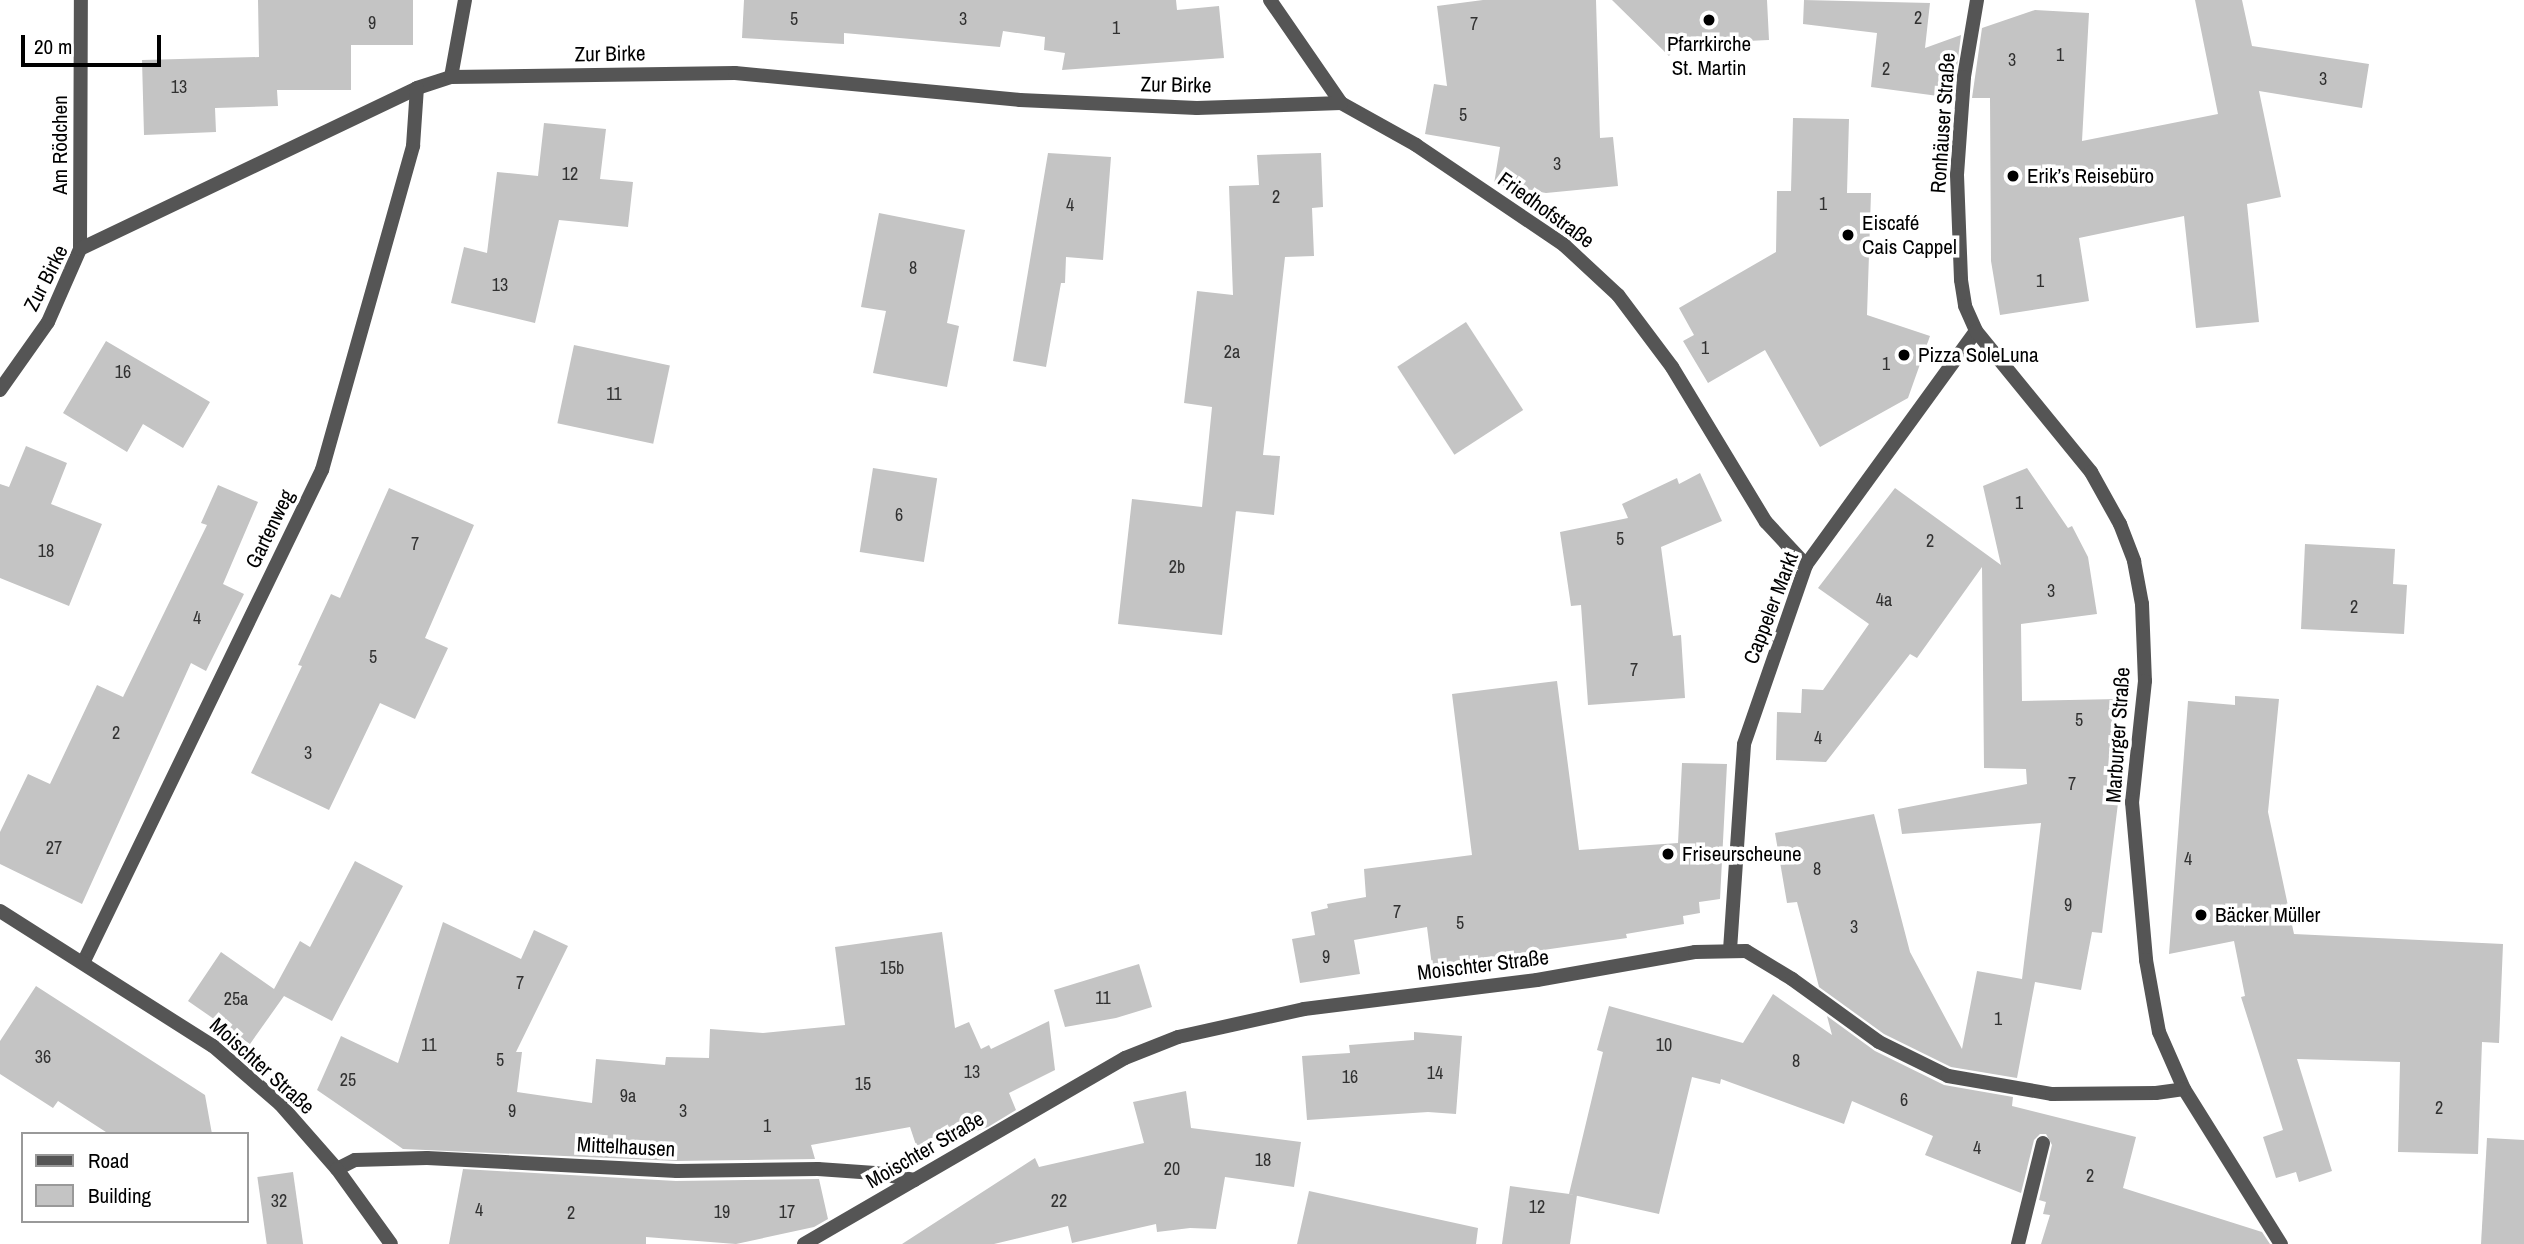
<!DOCTYPE html>
<meta charset="utf-8">
<style>
body{margin:0}
#map{position:relative;width:2524px;height:1244px;overflow:hidden;background:#fff;font-family:"Archivo Narrow",sans-serif}
div>[style]{position:absolute}
.building>*{inset:0;background:#c4c4c4;transform-origin:0 0}
.service>*{height:14px;margin:-7px;padding:0 7px;transform-origin:7px;border-radius:7px;background:#555}
.minor>*{height:14px;margin:-7px;padding:0 7px;transform-origin:7px;border-radius:7px;background:#555}
.tertiary>*{height:14px;margin:-7px;padding:0 7px;transform-origin:7px;border-radius:7px;background:#555}
.dots>*{width:19px;height:19px;translate:-50% -50%;box-sizing:border-box;border:4px solid #fff;border-radius:50%}
span{translate:-50% -50%;white-space:nowrap;text-align:center;line-height:1.15;-webkit-text-stroke:7px #fff;paint-order:stroke}
.number-label{font-size:18px;color:#313131}
.number-label span{-webkit-text-stroke-width:0}
.poi-label{font-size:21px;color:#000}
.left{translate:0 -50%;text-align:left}
.street-label{font-size:21px;color:#000}
.legend{position:absolute;left:21px;top:1132px;width:228px;height:91px;box-sizing:border-box;background:#fff;border:2px solid #999;margin:0;padding:9px 12px;list-style:none;font-size:21px;color:#000}
.legend li{display:flex;align-items:center;gap:14px;height:35px}
.legend b{width:35px;border:2px solid #999}
.scale{position:absolute;left:21px;top:35px;width:140px;height:32px;box-sizing:border-box;border:4px solid #000;border-top:0;padding-left:9px;font-size:21px;line-height:24px;white-space:nowrap;color:#000;-webkit-text-stroke:5px #fff;paint-order:stroke}
</style>
<div id="map">
<div class="building">
<i style="clip-path:polygon(258px 0,413px 0,413px 45px,351px 45px,351px 90px,277px 90px,278px 106px,215px 108px,216px 132px,144px 135px,142px 60px,259px 57px)"></i>
<i style="clip-path:polygon(744px 0,1176px 0,1177px 10px,1219px 6px,1224px 58px,1062px 70px,1065px 53px,1044px 50px,1045px 37px,1003px 31px,1000px 47px,844px 33px,844px 44px,742px 38px)"></i>
<i style="clip-path:polygon(1483px 0,1596px 0,1600px 138px,1613px 137px,1618px 186px,1546px 193px,1494px 184px,1500px 147px,1425px 134px,1434px 84px,1447px 86px,1437px 6px)"></i>
<i style="clip-path:polygon(1612px 0,1767px 0,1769px 40px,1678px 44px,1669px 56px)"></i>
<i style="clip-path:polygon(1804px 0,1930px 3px,1925px 48px,1961px 35px,1953px 98px,1871px 87px,1877px 33px,1803px 24px)"></i>
<i style="clip-path:polygon(2195px 0,2242px 0,2252px 46px,2369px 64px,2362px 108px,2259px 91px,2281px 197px,2247px 204px,2259px 322px,2196px 328px,2184px 216px,2079px 238px,2089px 301px,2000px 315px,1991px 261px,1990px 98px,1972px 98px,1982px 28px,2035px 10px,2089px 13px,2082px 141px,2218px 114px)"></i>
<i style="clip-path:polygon(1793px 118px,1849px 119px,1847px 193px,1871px 193px,1867px 315px,1930px 336px,1908px 398px,1820px 447px,1765px 350px,1708px 383px,1683px 341px,1694px 335px,1679px 308px,1776px 252px,1777px 191px,1791px 191px)"></i>
<i style="clip-path:polygon(544px 123px,606px 129px,600px 179px,633px 182px,628px 227px,559px 220px,535px 323px,451px 303px,464px 247px,487px 253px,497px 172px,538px 176px)"></i>
<i style="clip-path:polygon(1048px 153px,1111px 157px,1103px 260px,1066px 257px,1065px 283px,1061px 283px,1046px 367px,1013px 361px)"></i>
<i style="clip-path:polygon(1321px 153px,1323px 207px,1312px 208px,1314px 256px,1285px 257px,1263px 455px,1280px 456px,1274px 515px,1226px 510px,1236px 511px,1222px 635px,1118px 624px,1132px 499px,1202px 507px,1212px 407px,1184px 403px,1197px 291px,1233px 295px,1229px 186px,1259px 185px,1257px 155px)"></i>
<i style="clip-path:polygon(879px 213px,965px 230px,947px 323px,959px 326px,947px 387px,873px 373px,886px 311px,861px 307px)"></i>
<i style="left:1466px;top:322px;width:105px;height:82px;rotate:57deg"></i>
<i style="clip-path:polygon(106px 341px,210px 402px,183px 448px,143px 424px,127px 452px,63px 413px)"></i>
<i style="left:574px;top:345px;width:98px;height:80px;rotate:12deg"></i>
<i style="clip-path:polygon(26px 446px,67px 463px,51px 504px,102px 524px,69px 606px,0 578px,0 484px,9px 487px)"></i>
<i style="left:873px;top:468px;width:65px;height:85px;rotate:9deg"></i>
<i style="clip-path:polygon(2027px 468px,2068px 528px,2072px 526px,2088px 557px,2097px 614px,2021px 624px,2022px 701px,2119px 699px,2120px 787px,2102px 933px,2092px 932px,2081px 990px,2035px 982px,2017px 1078px,1951px 1067px,1884px 1034px,1819px 987px,1797px 902px,1787px 903px,1775px 833px,1874px 814px,1910px 952px,1962px 1049px,1977px 971px,2022px 979px,2041px 823px,1902px 834px,1898px 809px,2027px 784px,2026px 769px,1984px 768px,1982px 567px,1917px 658px,1910px 654px,1826px 762px,1776px 760px,1777px 712px,1801px 713px,1802px 689px,1823px 690px,1869px 624px,1818px 588px,1895px 488px,2001px 565px,1983px 486px)"></i>
<i style="clip-path:polygon(1700px 473px,1722px 521px,1661px 547px,1673px 636px,1681px 635px,1685px 698px,1588px 705px,1581px 605px,1571px 606px,1560px 532px,1628px 518px,1622px 504px,1677px 478px,1679px 484px)"></i>
<i style="clip-path:polygon(218px 485px,258px 502px,223px 584px,244px 594px,206px 671px,191px 663px,82px 904px,0 864px,0 832px,28px 774px,50px 784px,97px 685px,123px 697px,207px 525px,201px 523px)"></i>
<i style="clip-path:polygon(389px 488px,474px 525px,425px 638px,448px 648px,415px 719px,380px 703px,329px 810px,251px 773px,302px 666px,298px 665px,331px 594px,340px 598px)"></i>
<i style="clip-path:polygon(2305px 544px,2395px 549px,2393px 584px,2407px 585px,2404px 634px,2301px 629px)"></i>
<i style="clip-path:polygon(1557px 681px,1579px 850px,1678px 843px,1682px 763px,1727px 764px,1720px 899px,1699px 902px,1700px 913px,1683px 916px,1684px 924px,1626px 934px,1627px 938px,1432px 966px,1427px 927px,1354px 940px,1360px 974px,1300px 983px,1292px 939px,1315px 935px,1311px 912px,1328px 908px,1327px 904px,1366px 897px,1364px 869px,1472px 855px,1452px 694px)"></i>
<i style="clip-path:polygon(2235px 696px,2279px 699px,2268px 812px,2294px 934px,2503px 944px,2499px 1043px,2482px 1042px,2478px 1154px,2398px 1152px,2400px 1062px,2297px 1059px,2332px 1171px,2299px 1182px,2296px 1172px,2276px 1178px,2263px 1137px,2283px 1130px,2241px 997px,2245px 996px,2234px 941px,2169px 954px,2188px 701px,2235px 705px)"></i>
<i style="clip-path:polygon(355px 861px,403px 886px,332px 1021px,284px 996px,250px 1044px,188px 1001px,221px 952px,274px 989px,300px 941px,310px 947px)"></i>
<i style="clip-path:polygon(443px 922px,521px 959px,534px 930px,568px 946px,516px 1052px,522px 1052px,517px 1092px,592px 1103px,596px 1059px,665px 1065px,666px 1057px,709px 1058px,710px 1029px,763px 1033px,845px 1025px,835px 947px,942px 932px,955px 1028px,969px 1022px,981px 1049px,989px 1045px,991px 1049px,1049px 1021px,1055px 1070px,1009px 1093px,1016px 1110px,988px 1127px,918px 1151px,910px 1127px,811px 1145px,815px 1159px,677px 1161px,403px 1149px,317px 1090px,341px 1036px,398px 1063px)"></i>
<i style="clip-path:polygon(1139px 964px,1152px 1007px,1116px 1018px,1065px 1027px,1054px 990px)"></i>
<i style="clip-path:polygon(36px 986px,205px 1095px,212px 1134px,109px 1134px,58px 1101px,53px 1108px,0 1074px,0 1041px)"></i>
<i style="clip-path:polygon(1773px 994px,1832px 1035px,1827px 1016px,1875px 1051px,1944px 1085px,2013px 1097px,2012px 1106px,2136px 1137px,2123px 1188px,2262px 1232px,2270px 1244px,2041px 1244px,2050px 1215px,2043px 1214px,2046px 1202px,2039px 1200px,2052px 1145px,2046px 1134px,2040px 1134px,2034px 1140px,2021px 1193px,1925px 1155px,1933px 1136px,1852px 1101px,1844px 1124px,1721px 1079px,1720px 1084px,1692px 1077px,1659px 1214px,1569px 1194px,1603px 1052px,1597px 1050px,1609px 1006px,1743px 1043px)"></i>
<i style="clip-path:polygon(1414px 1032px,1462px 1036px,1456px 1114px,1428px 1112px,1307px 1120px,1302px 1056px,1350px 1053px,1349px 1045px,1414px 1040px)"></i>
<i style="clip-path:polygon(1186px 1091px,1191px 1128px,1301px 1142px,1294px 1187px,1225px 1177px,1216px 1229px,1190px 1228px,1157px 1232px,1156px 1224px,1072px 1243px,1068px 1226px,994px 1244px,902px 1244px,1035px 1158px,1039px 1167px,1144px 1143px,1133px 1102px)"></i>
<i style="clip-path:polygon(2487px 1138px,2524px 1140px,2524px 1244px,2481px 1244px)"></i>
<i style="clip-path:polygon(463px 1169px,676px 1181px,819px 1179px,828px 1219px,814px 1227px,736px 1244px,646px 1237px,646px 1244px,449px 1244px)"></i>
<i style="left:293px;top:1172px;width:73px;height:36px;rotate:82deg"></i>
<i style="clip-path:polygon(1510px 1186px,1577px 1195px,1570px 1244px,1502px 1244px)"></i>
<i style="clip-path:polygon(1309px 1191px,1478px 1228px,1476px 1244px,1297px 1244px)"></i>
</div>
<div class="service">
<i style="left:337px;top:1169px;width:20px;rotate:-27deg"></i>
<i style="left:355px;top:1160px;width:72px;rotate:-1.6deg"></i>
<i style="left:427px;top:1158px;width:250px;rotate:3deg"></i>
<i style="left:677px;top:1171px;width:141px;rotate:-0.8deg"></i>
<i style="left:818px;top:1169px;width:57px;rotate:4deg"></i>
<i style="left:875px;top:1173px;width:40px;rotate:10deg"></i>
</div>
<div class="minor">
<i style="left:1270px;top:0;width:125px;rotate:55.4deg"></i>
<i style="left:1341px;top:103px;width:86px;rotate:29.2deg"></i>
<i style="left:1416px;top:145px;width:179px;rotate:34deg"></i>
<i style="left:1564px;top:245px;width:74px;rotate:42.8deg"></i>
<i style="left:1618px;top:295px;width:90px;rotate:53.1deg"></i>
<i style="left:1672px;top:367px;width:181px;rotate:58.8deg"></i>
<i style="left:1766px;top:522px;width:59px;rotate:47.1deg"></i>
<i style="left:451px;top:77px;width:78px;rotate:-79.7deg"></i>
<i style="left:80px;top:249px;width:249px;rotate:-89.8deg"></i>
<i style="left:0;top:390px;width:83px;rotate:-54.8deg"></i>
<i style="left:48px;top:322px;width:80px;rotate:-66.3deg"></i>
<i style="left:80px;top:249px;width:373px;rotate:-25.5deg"></i>
<i style="left:417px;top:88px;width:36px;rotate:-18deg"></i>
<i style="left:451px;top:77px;width:284px;rotate:-0.8deg"></i>
<i style="left:735px;top:73px;width:286px;rotate:5.4deg"></i>
<i style="left:1020px;top:100px;width:177px;rotate:2.6deg"></i>
<i style="left:1197px;top:108px;width:144px;rotate:-2deg"></i>
<i style="left:1730px;top:950px;width:206px;rotate:-86.1deg"></i>
<i style="left:1744px;top:744px;width:189px;rotate:-70.9deg"></i>
<i style="left:1806px;top:565px;width:289px;rotate:-54deg"></i>
<i style="left:84px;top:961px;width:546px;rotate:-64.14deg"></i>
<i style="left:322px;top:470px;width:337px;rotate:-74.3deg"></i>
<i style="left:413px;top:146px;width:58px;rotate:-86.1deg"></i>
<i style="left:2018px;top:1244px;width:104px;rotate:-76.1deg"></i>
</div>
<div class="tertiary">
<i style="left:1977px;top:0;width:78px;rotate:99.6deg"></i>
<i style="left:1964px;top:77px;width:98px;rotate:94.1deg"></i>
<i style="left:1957px;top:175px;width:105px;rotate:87.8deg"></i>
<i style="left:1961px;top:280px;width:26px;rotate:81deg"></i>
<i style="left:1965px;top:306px;width:27px;rotate:66deg"></i>
<i style="left:1976px;top:331px;width:182px;rotate:50.8deg"></i>
<i style="left:2091px;top:472px;width:60px;rotate:60.9deg"></i>
<i style="left:2120px;top:524px;width:40px;rotate:69deg"></i>
<i style="left:2134px;top:561px;width:44px;rotate:79.5deg"></i>
<i style="left:2142px;top:604px;width:77px;rotate:87.8deg"></i>
<i style="left:2145px;top:681px;width:122px;rotate:96.1deg"></i>
<i style="left:2132px;top:802px;width:159px;rotate:84.9deg"></i>
<i style="left:2146px;top:960px;width:73px;rotate:79.8deg"></i>
<i style="left:2159px;top:1032px;width:62px;rotate:66.3deg"></i>
<i style="left:2184px;top:1089px;width:183px;rotate:58deg"></i>
<i style="left:0;top:911px;width:252px;rotate:32.4deg"></i>
<i style="left:213px;top:1046px;width:89px;rotate:40.9deg"></i>
<i style="left:280px;top:1104px;width:86px;rotate:48.8deg"></i>
<i style="left:337px;top:1169px;width:92px;rotate:54.2deg"></i>
<i style="left:804px;top:1244px;width:371px;rotate:-30.1deg"></i>
<i style="left:1125px;top:1058px;width:57px;rotate:-21.6deg"></i>
<i style="left:1178px;top:1037px;width:129px;rotate:-12.5deg"></i>
<i style="left:1304px;top:1009px;width:235px;rotate:-7.1deg"></i>
<i style="left:1537px;top:980px;width:160px;rotate:-10deg"></i>
<i style="left:1695px;top:952px;width:51px;rotate:-1.1deg"></i>
<i style="left:1746px;top:951px;width:54px;rotate:31.3deg"></i>
<i style="left:1792px;top:979px;width:107px;rotate:35.9deg"></i>
<i style="left:1879px;top:1042px;width:77px;rotate:26.2deg"></i>
<i style="left:1948px;top:1076px;width:106px;rotate:9.8deg"></i>
<i style="left:2052px;top:1094px;width:104px;rotate:-0.6deg"></i>
<i style="left:2156px;top:1093px;width:28px;rotate:-8deg"></i>
</div>
<div class="dots">
<i style="left:1709px;top:20px;background:#000"></i>
<i style="left:2013px;top:176px;background:#000"></i>
<i style="left:1848px;top:235px;background:#000"></i>
<i style="left:1904px;top:355px;background:#000"></i>
<i style="left:1668px;top:854px;background:#000"></i>
<i style="left:2201px;top:915px;background:#000"></i>
</div>
<div class="number-label">
<span style="left:1918px;top:18px">2</span>
<span style="left:794px;top:19px">5</span>
<span style="left:963px;top:19px">3</span>
<span style="left:372px;top:23px">9</span>
<span style="left:1474px;top:24px">7</span>
<span style="left:1116px;top:28px">1</span>
<span style="left:2060px;top:55px">1</span>
<span style="left:2012px;top:60px">3</span>
<span style="left:1886px;top:69px">2</span>
<span style="left:2323px;top:79px">3</span>
<span style="left:179px;top:87px">13</span>
<span style="left:1463px;top:115px">5</span>
<span style="left:1557px;top:164px">3</span>
<span style="left:570px;top:174px">12</span>
<span style="left:1276px;top:197px">2</span>
<span style="left:1823px;top:204px">1</span>
<span style="left:1070px;top:205px">4</span>
<span style="left:913px;top:268px">8</span>
<span style="left:2040px;top:281px">1</span>
<span style="left:500px;top:285px">13</span>
<span style="left:1705px;top:348px">1</span>
<span style="left:1232px;top:352px">2a</span>
<span style="left:1886px;top:364px">1</span>
<span style="left:123px;top:372px">16</span>
<span style="left:614px;top:394px">11</span>
<span style="left:2019px;top:503px">1</span>
<span style="left:899px;top:515px">6</span>
<span style="left:1620px;top:539px">5</span>
<span style="left:1930px;top:541px">2</span>
<span style="left:415px;top:544px">7</span>
<span style="left:46px;top:551px">18</span>
<span style="left:1177px;top:567px">2b</span>
<span style="left:2051px;top:591px">3</span>
<span style="left:1884px;top:600px">4a</span>
<span style="left:2354px;top:607px">2</span>
<span style="left:197px;top:618px">4</span>
<span style="left:373px;top:657px">5</span>
<span style="left:1634px;top:670px">7</span>
<span style="left:2079px;top:720px">5</span>
<span style="left:116px;top:733px">2</span>
<span style="left:1818px;top:738px">4</span>
<span style="left:308px;top:753px">3</span>
<span style="left:2072px;top:784px">7</span>
<span style="left:54px;top:848px">27</span>
<span style="left:2188px;top:859px">4</span>
<span style="left:1817px;top:869px">8</span>
<span style="left:2068px;top:905px">9</span>
<span style="left:1397px;top:912px">7</span>
<span style="left:1460px;top:923px">5</span>
<span style="left:1854px;top:927px">3</span>
<span style="left:1326px;top:957px">9</span>
<span style="left:892px;top:968px">15b</span>
<span style="left:520px;top:983px">7</span>
<span style="left:1103px;top:998px">11</span>
<span style="left:236px;top:999px">25a</span>
<span style="left:1998px;top:1019px">1</span>
<span style="left:429px;top:1045px">11</span>
<span style="left:1664px;top:1045px">10</span>
<span style="left:43px;top:1057px">36</span>
<span style="left:500px;top:1060px">5</span>
<span style="left:1796px;top:1061px">8</span>
<span style="left:972px;top:1072px">13</span>
<span style="left:1435px;top:1073px">14</span>
<span style="left:1350px;top:1077px">16</span>
<span style="left:348px;top:1080px">25</span>
<span style="left:863px;top:1084px">15</span>
<span style="left:628px;top:1096px">9a</span>
<span style="left:1904px;top:1100px">6</span>
<span style="left:2439px;top:1108px">2</span>
<span style="left:512px;top:1111px">9</span>
<span style="left:683px;top:1111px">3</span>
<span style="left:767px;top:1126px">1</span>
<span style="left:1977px;top:1148px">4</span>
<span style="left:1263px;top:1160px">18</span>
<span style="left:1172px;top:1169px">20</span>
<span style="left:2090px;top:1176px">2</span>
<span style="left:279px;top:1201px">32</span>
<span style="left:1059px;top:1201px">22</span>
<span style="left:1537px;top:1207px">12</span>
<span style="left:479px;top:1210px">4</span>
<span style="left:722px;top:1212px">19</span>
<span style="left:787px;top:1212px">17</span>
<span style="left:571px;top:1213px">2</span>
</div>
<div class="poi-label">
<span style="left:1709px;top:56px">Pfarrkirche<br>St. Martin</span>
<span class="left" style="left:2027px;top:176px">Erik’s Reisebüro</span>
<span class="left" style="left:1862px;top:235px">Eiscafé<br>Cais Cappel</span>
<span class="left" style="left:1918px;top:355px">Pizza SoleLuna</span>
<span class="left" style="left:1682px;top:854px">Friseurscheune</span>
<span class="left" style="left:2215px;top:915px">Bäcker Müller</span>
</div>
<div class="street-label">
<span style="left:610px;top:54px;rotate:-1deg">Zur Birke</span>
<span style="left:1176px;top:85px;rotate:1deg">Zur Birke</span>
<span style="left:1943px;top:123px;rotate:-86deg">Ronhäuser Straße</span>
<span style="left:60px;top:145px;rotate:-90deg">Am Rödchen</span>
<span style="left:1546px;top:210px;rotate:36deg">Friedhofstraße</span>
<span style="left:46px;top:278px;rotate:-63deg">Zur Birke</span>
<span style="left:270px;top:529px;rotate:-64deg">Gartenweg</span>
<span style="left:1771px;top:608px;rotate:-69deg">Cappeler Markt</span>
<span style="left:2118px;top:735px;rotate:-86deg">Marburger Straße</span>
<span style="left:1483px;top:965px;rotate:-7deg">Moischter Straße</span>
<span style="left:262px;top:1066px;rotate:42deg">Moischter Straße</span>
<span style="left:626px;top:1147px;rotate:3deg">Mittelhausen</span>
<span style="left:925px;top:1150px;rotate:-30deg">Moischter Straße</span>
</div>
<ul class="legend">
<li><b style="height:9px;background:#555"></b>Road</li>
<li><b style="height:19px;background:#c4c4c4"></b>Building</li>
</ul>
<div class="scale">20 m</div>
</div>
